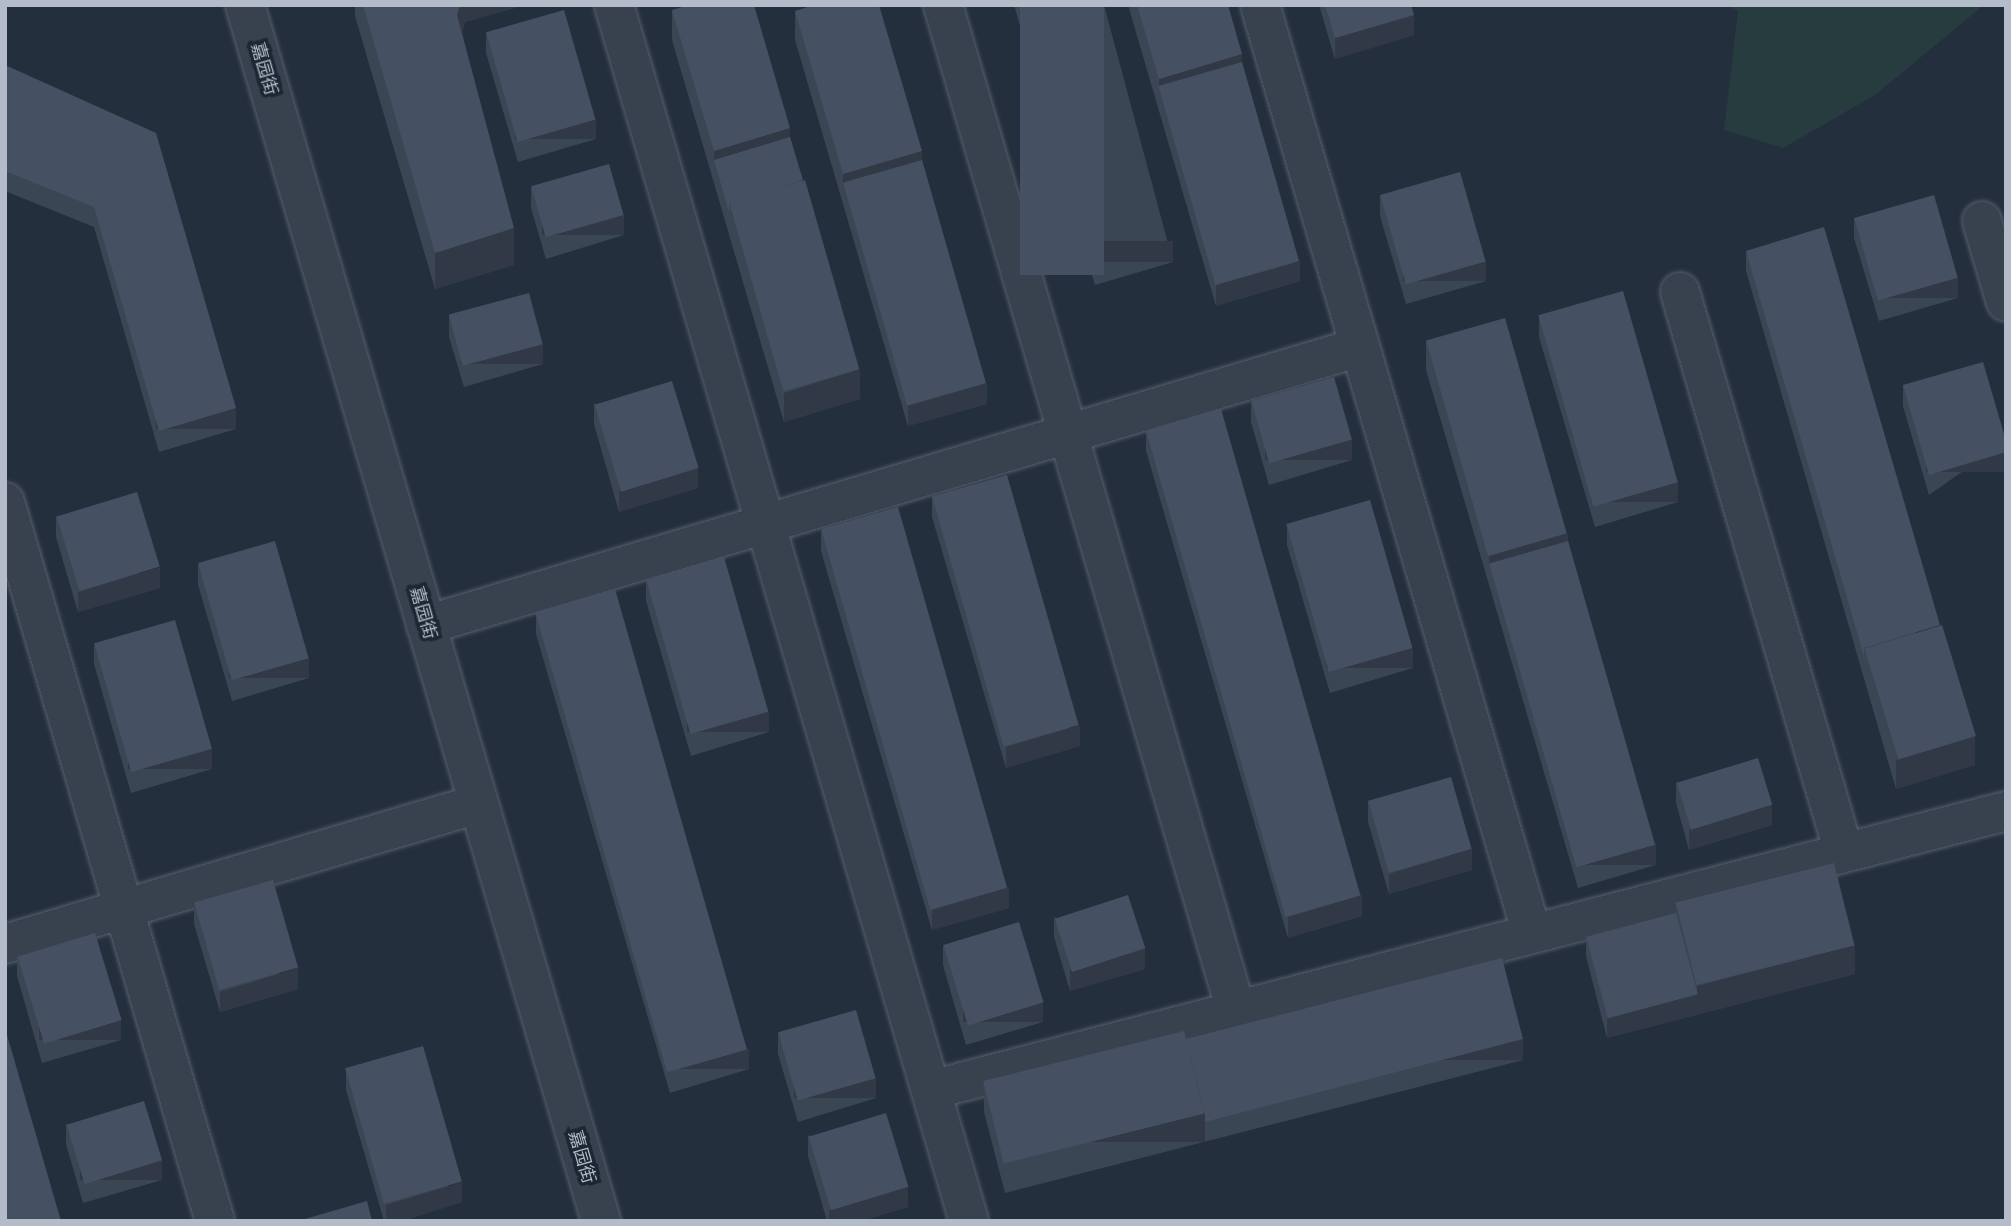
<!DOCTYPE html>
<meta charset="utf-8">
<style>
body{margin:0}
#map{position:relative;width:2011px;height:1226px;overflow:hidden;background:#242f3e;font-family:Signika,"Noto Sans SC",sans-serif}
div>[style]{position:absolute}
.green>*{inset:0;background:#263c3f}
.roads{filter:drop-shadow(0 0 2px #565f6c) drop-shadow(0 0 2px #565f6c)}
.minor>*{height:38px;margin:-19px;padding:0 19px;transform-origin:19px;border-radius:19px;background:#38414e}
.wall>*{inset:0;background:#3b4654}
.shaded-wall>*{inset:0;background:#303945;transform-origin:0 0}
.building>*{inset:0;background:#455162;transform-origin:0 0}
span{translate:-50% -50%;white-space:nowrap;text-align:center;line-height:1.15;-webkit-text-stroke:7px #1d2633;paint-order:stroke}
.street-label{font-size:18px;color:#b4bcc9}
.frame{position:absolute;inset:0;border:7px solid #b4bcc9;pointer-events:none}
</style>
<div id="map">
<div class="green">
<i style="clip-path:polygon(1726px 5px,1984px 5px,1875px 95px,1783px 148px,1724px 130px,1738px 11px)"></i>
</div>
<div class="roads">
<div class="minor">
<i style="left:245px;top:5px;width:1267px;rotate:73.68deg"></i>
<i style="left:614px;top:5px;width:1267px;rotate:73.73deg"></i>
<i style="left:943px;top:5px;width:1047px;rotate:73.75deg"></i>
<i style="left:1260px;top:5px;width:968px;rotate:73.68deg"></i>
<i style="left:1982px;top:221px;width:84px;rotate:73.5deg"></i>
<i style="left:1680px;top:292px;width:584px;rotate:73.7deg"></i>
<i style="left:5px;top:502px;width:749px;rotate:73.72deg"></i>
<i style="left:426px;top:625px;width:974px;rotate:-16.58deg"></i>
<i style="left:5px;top:944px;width:494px;rotate:-16.5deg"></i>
<i style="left:931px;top:1090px;width:1111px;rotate:-14.55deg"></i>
</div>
</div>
<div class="wall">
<i style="clip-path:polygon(355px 5px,525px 5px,465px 22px,462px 33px,514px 265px,435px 289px,355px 16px)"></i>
<i style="clip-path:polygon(1014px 5px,1104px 5px,1173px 262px,1095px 285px)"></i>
<i style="clip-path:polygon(1128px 5px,1228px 5px,1242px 62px,1300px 281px,1216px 306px)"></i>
<i style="clip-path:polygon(1319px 5px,1411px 5px,1414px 35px,1335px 59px)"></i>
<i style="clip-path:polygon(672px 10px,790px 137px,860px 399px,784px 422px,672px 40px)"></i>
<i style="clip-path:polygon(795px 11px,922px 160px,987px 404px,908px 426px,795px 40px)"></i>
<i style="clip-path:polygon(486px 33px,596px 139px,518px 162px,486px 53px)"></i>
<i style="clip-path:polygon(5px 65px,236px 429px,159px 452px,94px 227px,5px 191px)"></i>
<i style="clip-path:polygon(531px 187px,624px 235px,546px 259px,531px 208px)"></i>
<i style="clip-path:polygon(1380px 195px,1486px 281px,1406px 304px,1380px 216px)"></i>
<i style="clip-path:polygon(1854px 218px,1958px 298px,1879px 321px,1854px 238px)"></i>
<i style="clip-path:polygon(1746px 251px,1975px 765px,1896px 789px,1746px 271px)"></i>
<i style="clip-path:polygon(449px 316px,543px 364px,464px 387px,449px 337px)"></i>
<i style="clip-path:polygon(1539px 317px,1678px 502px,1595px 527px,1539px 337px)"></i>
<i style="clip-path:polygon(1426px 341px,1568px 541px,1656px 865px,1578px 888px,1426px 370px)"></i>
<i style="clip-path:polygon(1903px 385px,2006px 441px,1929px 495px,1903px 406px)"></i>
<i style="clip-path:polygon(1251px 401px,1352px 460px,1269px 485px,1251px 422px)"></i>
<i style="clip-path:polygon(594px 403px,698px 488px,619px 512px,594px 424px)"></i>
<i style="clip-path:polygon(1146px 431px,1362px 916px,1288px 938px,1146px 451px)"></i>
<i style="clip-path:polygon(932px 497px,1080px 746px,1006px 768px,932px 517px)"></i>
<i style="clip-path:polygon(56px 516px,160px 588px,78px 612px,56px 537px)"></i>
<i style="clip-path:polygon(1287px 525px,1413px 668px,1330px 693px,1287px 545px)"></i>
<i style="clip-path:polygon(821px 530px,1009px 908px,932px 930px,821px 551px)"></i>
<i style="clip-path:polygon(198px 564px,309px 678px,232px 701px,198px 585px)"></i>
<i style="clip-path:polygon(646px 580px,769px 732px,691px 756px,646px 601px)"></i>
<i style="clip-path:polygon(536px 613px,749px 1069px,670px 1093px,536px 634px)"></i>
<i style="clip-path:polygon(94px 644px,212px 769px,131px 793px,94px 664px)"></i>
<i style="clip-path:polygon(1676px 782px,1772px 825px,1689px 850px,1676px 803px)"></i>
<i style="clip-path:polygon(1368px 801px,1472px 870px,1389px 894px,1368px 822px)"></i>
<i style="clip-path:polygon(194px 903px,298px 989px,220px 1012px,194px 924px)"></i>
<i style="clip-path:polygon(1676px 904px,1855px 974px,1607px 1038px,1586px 956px,1586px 936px,1676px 913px)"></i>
<i style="clip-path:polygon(1054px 917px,1145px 969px,1070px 991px,1054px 937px)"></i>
<i style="clip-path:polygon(943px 945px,1043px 1022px,966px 1045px,943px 965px)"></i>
<i style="clip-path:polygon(17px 956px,121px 1040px,42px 1063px,17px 976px)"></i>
<i style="clip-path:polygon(778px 1033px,876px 1098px,798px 1122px,778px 1054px)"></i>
<i style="clip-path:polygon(1186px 1039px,1523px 1060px,1005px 1193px,984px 1112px,984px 1083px)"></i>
<i style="clip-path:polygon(346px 1070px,462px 1202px,402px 1221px,384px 1221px,346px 1090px)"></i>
<i style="clip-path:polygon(66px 1124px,162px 1180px,83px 1203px,66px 1144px)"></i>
<i style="clip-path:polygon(808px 1135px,908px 1207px,861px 1221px,827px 1221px,808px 1156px)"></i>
</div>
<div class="shaded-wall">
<i style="clip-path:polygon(460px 5px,525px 5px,465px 22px,457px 51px,457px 15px)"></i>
<i style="clip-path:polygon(1414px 15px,1414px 35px,1335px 59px,1335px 38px)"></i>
<i style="clip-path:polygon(1242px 54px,1242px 83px,1159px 87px,1159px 79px)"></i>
<i style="left:596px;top:119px;width:20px;height:81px;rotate:90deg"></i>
<i style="clip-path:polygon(790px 128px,790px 157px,714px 160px,714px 151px)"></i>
<i style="clip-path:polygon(922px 151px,922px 181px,843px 183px,843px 174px)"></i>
<i style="left:624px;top:215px;width:20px;height:82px;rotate:90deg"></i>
<i style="clip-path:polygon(514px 228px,514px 265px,435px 289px,435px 253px)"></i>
<i style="left:1173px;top:241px;width:21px;height:81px;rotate:90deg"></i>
<i style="clip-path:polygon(1300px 261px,1300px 281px,1216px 306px,1216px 285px)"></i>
<i style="left:1486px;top:261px;width:20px;height:83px;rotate:90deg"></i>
<i style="left:1958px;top:278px;width:20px;height:82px;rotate:90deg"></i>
<i style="left:543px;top:344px;width:20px;height:82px;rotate:90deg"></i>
<i style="clip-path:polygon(860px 369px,860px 399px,784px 422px,784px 393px)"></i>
<i style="clip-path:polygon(987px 383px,987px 404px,908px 426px,908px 406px)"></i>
<i style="left:236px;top:408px;width:21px;height:80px;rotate:90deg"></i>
<i style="left:1352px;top:439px;width:21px;height:87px;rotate:90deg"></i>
<i style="left:2006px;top:452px;width:20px;height:80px;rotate:90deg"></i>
<i style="clip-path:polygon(698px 468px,698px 488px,619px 512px,619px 491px)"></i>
<i style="left:1678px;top:482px;width:20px;height:87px;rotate:90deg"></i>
<i style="clip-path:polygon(1568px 533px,1568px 562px,1489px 564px,1489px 556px)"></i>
<i style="clip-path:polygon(160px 567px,160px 588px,78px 612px,78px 592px)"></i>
<i style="left:1413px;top:648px;width:20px;height:87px;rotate:90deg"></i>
<i style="left:309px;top:658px;width:20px;height:80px;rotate:90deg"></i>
<i style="left:769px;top:712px;width:20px;height:82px;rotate:90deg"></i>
<i style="clip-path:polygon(1080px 725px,1080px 746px,1006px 768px,1006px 747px)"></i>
<i style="clip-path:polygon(1975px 736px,1975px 765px,1896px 789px,1896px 760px)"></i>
<i style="left:212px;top:749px;width:20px;height:84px;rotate:90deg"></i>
<i style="clip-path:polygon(1772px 805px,1772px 825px,1689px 850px,1689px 829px)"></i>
<i style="left:1656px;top:844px;width:21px;height:81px;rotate:90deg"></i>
<i style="clip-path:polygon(1472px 849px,1472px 870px,1389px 894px,1389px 874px)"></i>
<i style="clip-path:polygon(1009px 887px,1009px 908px,932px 930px,932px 910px)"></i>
<i style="clip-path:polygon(1362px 895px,1362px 916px,1288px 938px,1288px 917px)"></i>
<i style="clip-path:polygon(1855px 945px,1855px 974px,1607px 1038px,1607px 1018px,1697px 994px,1697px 986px)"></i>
<i style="clip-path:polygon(1145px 948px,1145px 969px,1070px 991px,1070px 970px)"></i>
<i style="clip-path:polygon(298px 968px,298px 989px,220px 1012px,220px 992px)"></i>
<i style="left:1043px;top:1002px;width:20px;height:80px;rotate:90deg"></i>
<i style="left:121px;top:1020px;width:20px;height:82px;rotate:90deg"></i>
<i style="left:1523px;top:1039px;width:21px;height:329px;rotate:90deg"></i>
<i style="left:749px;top:1049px;width:20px;height:83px;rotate:90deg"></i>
<i style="left:876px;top:1078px;width:20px;height:82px;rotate:90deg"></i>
<i style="left:1205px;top:1113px;width:29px;height:206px;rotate:90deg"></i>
<i style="left:162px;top:1160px;width:20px;height:82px;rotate:90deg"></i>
<i style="clip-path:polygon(462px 1182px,462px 1202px,402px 1221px,386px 1221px,386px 1205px)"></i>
<i style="clip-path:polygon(908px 1187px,908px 1207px,861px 1221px,829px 1221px,829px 1210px)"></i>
</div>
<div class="building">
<i style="clip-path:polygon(363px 5px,460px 5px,457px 15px,514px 228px,435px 253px)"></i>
<i style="clip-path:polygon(689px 5px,754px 5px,790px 128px,714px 151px,672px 10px)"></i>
<i style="clip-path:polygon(814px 5px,879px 5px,922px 151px,843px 174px,795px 11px)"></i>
<i style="left:1020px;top:5px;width:84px;height:270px"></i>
<i style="clip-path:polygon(1137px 5px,1228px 5px,1242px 54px,1159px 79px)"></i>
<i style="clip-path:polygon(1325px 5px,1411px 5px,1414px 15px,1335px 38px)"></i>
<i style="left:564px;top:10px;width:114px;height:81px;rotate:74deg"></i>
<i style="left:1242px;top:62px;width:207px;height:87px;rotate:74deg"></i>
<i style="clip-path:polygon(5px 65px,156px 133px,236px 408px,159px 431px,94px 207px,5px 171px)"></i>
<i style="clip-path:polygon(790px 137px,803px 180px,729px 203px,729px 212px,714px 160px)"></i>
<i style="left:922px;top:160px;width:232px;height:82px;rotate:74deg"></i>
<i style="left:609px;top:164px;width:53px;height:81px;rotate:74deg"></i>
<i style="left:1460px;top:172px;width:93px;height:83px;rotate:74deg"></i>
<i style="left:805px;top:180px;width:197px;height:79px;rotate:74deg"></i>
<i style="left:1934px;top:195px;width:86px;height:83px;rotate:74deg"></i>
<i style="clip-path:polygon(1824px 227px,1940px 625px,1864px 648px,1864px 656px,1746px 251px)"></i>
<i style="left:1623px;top:291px;width:199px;height:88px;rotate:74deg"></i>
<i style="left:529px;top:293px;width:53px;height:83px;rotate:75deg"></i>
<i style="left:1505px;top:318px;width:224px;height:82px;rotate:74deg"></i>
<i style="clip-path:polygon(1983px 362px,2006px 441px,2006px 452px,1929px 475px,1903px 385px)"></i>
<i style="left:1334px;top:377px;width:65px;height:86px;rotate:74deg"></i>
<i style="left:672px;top:381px;width:91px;height:81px;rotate:73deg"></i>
<i style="left:1221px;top:409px;width:506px;height:78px;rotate:74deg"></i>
<i style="left:1007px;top:475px;width:260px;height:78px;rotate:74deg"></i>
<i style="left:137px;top:492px;width:78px;height:84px;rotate:73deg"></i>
<i style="left:1370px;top:500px;width:154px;height:87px;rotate:74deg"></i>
<i style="left:898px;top:507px;width:396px;height:80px;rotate:74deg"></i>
<i style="left:275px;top:541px;width:122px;height:80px;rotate:74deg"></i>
<i style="left:1568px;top:541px;width:316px;height:82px;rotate:74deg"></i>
<i style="left:724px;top:557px;width:161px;height:81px;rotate:74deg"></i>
<i style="left:615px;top:589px;width:479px;height:83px;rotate:74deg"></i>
<i style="left:175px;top:620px;width:134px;height:84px;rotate:74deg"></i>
<i style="left:1942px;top:625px;width:116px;height:81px;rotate:73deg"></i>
<i style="left:1758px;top:758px;width:49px;height:85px;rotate:73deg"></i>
<i style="left:1451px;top:777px;width:75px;height:86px;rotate:74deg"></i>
<i style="left:1834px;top:863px;width:85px;height:163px;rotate:76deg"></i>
<i style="left:273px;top:880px;width:91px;height:82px;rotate:74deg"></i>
<i style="left:1128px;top:895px;width:56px;height:77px;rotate:72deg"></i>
<i style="left:1676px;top:913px;width:84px;height:93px;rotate:75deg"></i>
<i style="left:1019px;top:922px;width:84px;height:79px;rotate:73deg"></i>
<i style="left:95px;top:933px;width:91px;height:81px;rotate:73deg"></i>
<i style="clip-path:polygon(1502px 958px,1523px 1039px,1205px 1122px,1205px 1113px,1186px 1039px)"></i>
<i style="left:856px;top:1010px;width:71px;height:81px;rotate:74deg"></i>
<i style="clip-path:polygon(5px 1028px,61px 1221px,5px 1221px)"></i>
<i style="left:1184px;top:1031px;width:85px;height:207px;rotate:76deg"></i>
<i style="left:423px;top:1046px;width:141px;height:81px;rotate:74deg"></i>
<i style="left:144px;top:1101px;width:62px;height:81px;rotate:73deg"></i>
<i style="left:886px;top:1113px;width:77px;height:81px;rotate:73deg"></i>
<i style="clip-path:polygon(367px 1201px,372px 1221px,298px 1221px)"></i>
</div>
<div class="street-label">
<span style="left:264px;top:69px;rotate:74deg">嘉园街</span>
<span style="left:423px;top:613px;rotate:74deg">嘉园街</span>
<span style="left:582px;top:1157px;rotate:74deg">嘉园街</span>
</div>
<div class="frame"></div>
</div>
